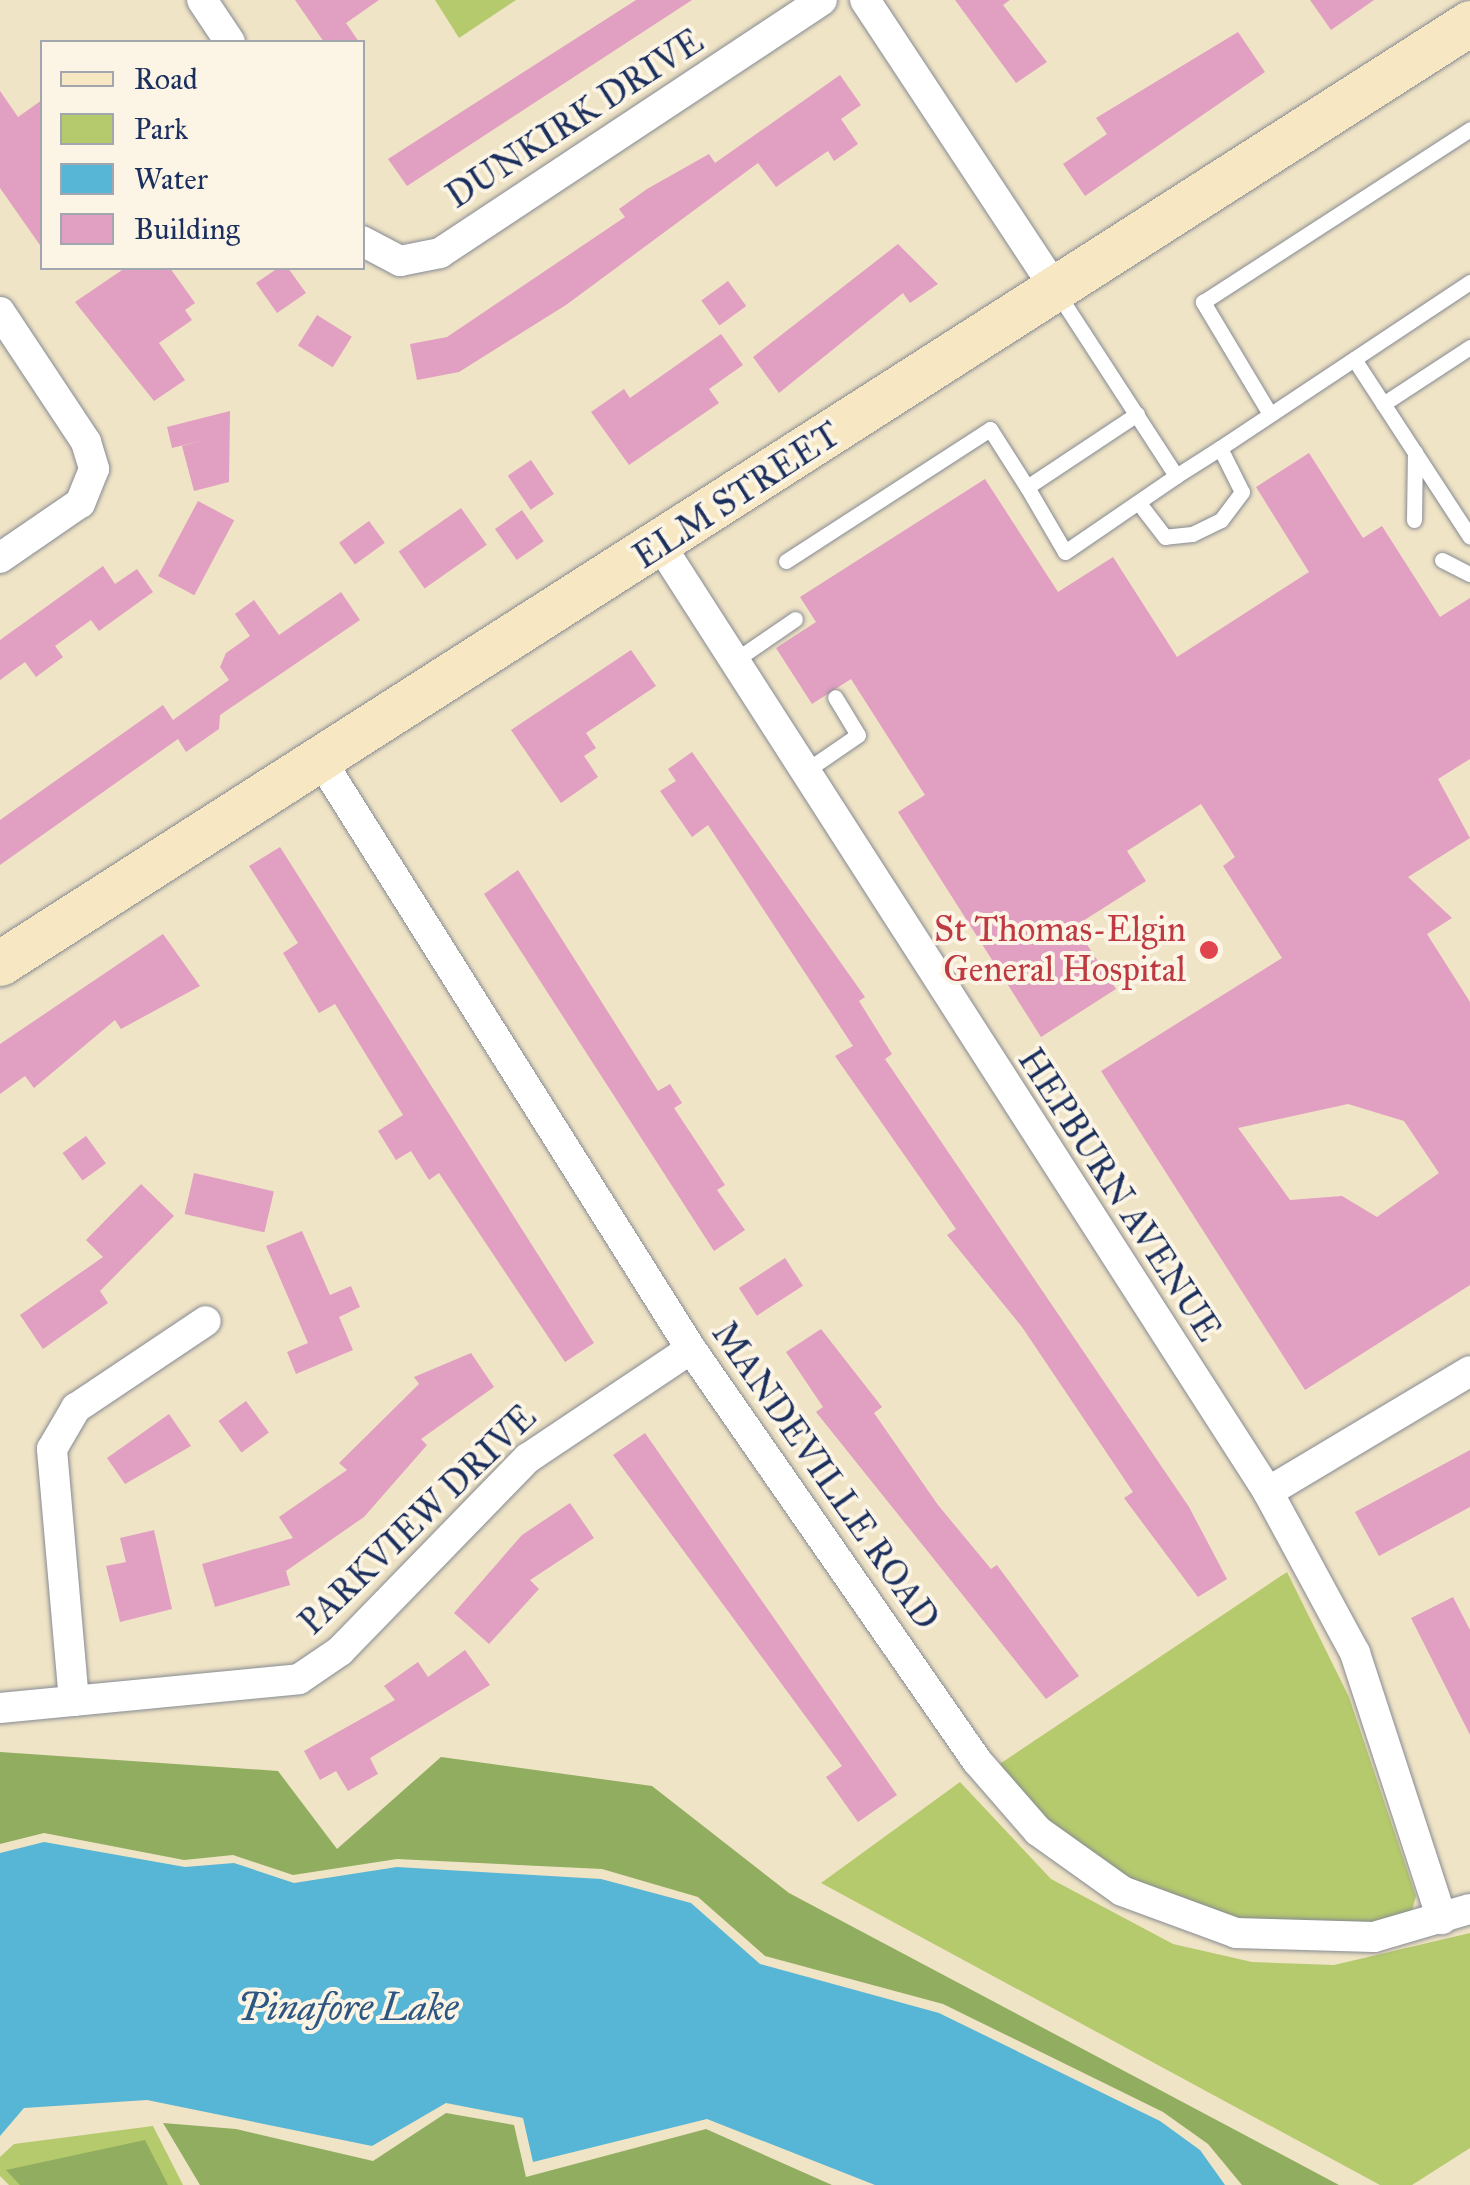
<!DOCTYPE html>
<style>
body{margin:0}
#map{position:relative;width:1470px;height:2185px;overflow:hidden;background:#f0e4c6;font-family:"IM FELL Great Primer",serif}
div>[style]{position:absolute}
.green>*{inset:0;background:#b5c96d}
.forest>*{inset:0;background:#90ad60}
.water>*{inset:0;background:#57b5d5}
.building>*{inset:0;background:#e19fc1;transform-origin:0 0}
.roads{filter:drop-shadow(0 0 2px #868a92) drop-shadow(0 0 2px #868a92)}
.lane>*{height:15px;margin:-7.5px;padding:0 7.5px;transform-origin:7.5px;border-radius:7.5px;background:#fff}
.street>*{height:30px;margin:-15px;padding:0 15px;transform-origin:15px;border-radius:15px;background:#fff}
.secondary>*{height:45px;margin:-22.5px;padding:0 22.5px;transform-origin:22.5px;border-radius:22.5px;background:#f7e8c3}
.dots>*{width:28px;height:28px;translate:-50% -50%;box-sizing:border-box;border:5px solid #fcf5e5;border-radius:50%}
span{translate:-50% -50%;white-space:nowrap;text-align:center;line-height:1.15;-webkit-text-stroke:8px #fcf5e5;paint-order:stroke}
.street-label{font-size:35px;color:#1b2f5e}
.health-label{font-size:35px;color:#be3a42}
.right{translate:-100% -50%;text-align:right}
.water-label{font-size:38px;color:#2d5782;font-style:italic}
.legend{position:absolute;left:40px;top:40px;width:325px;height:230px;box-sizing:border-box;background:#fcf5e5;border:2px solid #a2a6af;margin:0;padding:12px 18px;list-style:none;font-size:30px;color:#1b2f5e}
.legend li{display:flex;align-items:center;gap:20px;height:50px}
.legend b{width:50px;border:2px solid #a2a6af}
</style>
<div id="map">
<div class="green">
<i style="clip-path:polygon(435px 0,516px 0,459px 38px)"></i>
<i style="clip-path:polygon(1287px 1572px,1349px 1697px,1416px 1896px,1411px 1914px,1355px 1929px,1276px 1928px,1206px 1913px,1082px 1856px,995px 1767px)"></i>
<i style="clip-path:polygon(960px 1782px,1051px 1879px,1173px 1944px,1252px 1962px,1334px 1965px,1470px 1933px,1470px 2148px,1412px 2185px,1380px 2185px,821px 1883px)"></i>
<i style="clip-path:polygon(153px 2126px,183px 2185px,9px 2185px,0 2176px,0 2157px,14px 2144px)"></i>
</div>
<div class="forest">
<i style="clip-path:polygon(0 1752px,278px 1771px,337px 1849px,441px 1757px,652px 1786px,789px 1893px,1339px 2185px,1242px 2185px,1208px 2144px,1163px 2112px,943px 2004px,765px 1956px,698px 1897px,602px 1869px,397px 1859px,293px 1875px,233px 1855px,184px 1860px,44px 1833px,0 1844px)"></i>
<i style="clip-path:polygon(446px 2113px,514px 2125px,526px 2177px,706px 2129px,832px 2185px,200px 2185px,163px 2123px,236px 2129px,373px 2161px)"></i>
<i style="clip-path:polygon(145px 2140px,168px 2185px,20px 2185px,6px 2170px)"></i>
</div>
<div class="water">
<i style="clip-path:polygon(44px 1842px,185px 1867px,234px 1863px,294px 1883px,397px 1867px,601px 1879px,691px 1903px,760px 1964px,939px 2013px,1160px 2121px,1200px 2150px,1225px 2185px,875px 2185px,707px 2119px,533px 2162px,523px 2118px,446px 2103px,372px 2146px,147px 2100px,24px 2108px,0 2136px,0 1853px)"></i>
</div>
<div class="building">
<i style="clip-path:polygon(295px 0,379px 0,346px 23px,359px 42px,324px 42px)"></i>
<i style="clip-path:polygon(636px 0,692px 0,407px 186px,388px 159px)"></i>
<i style="clip-path:polygon(955px 0,1010px 0,1003px 5px,1047px 62px,1016px 83px)"></i>
<i style="clip-path:polygon(1310px 0,1374px 0,1331px 30px)"></i>
<i style="clip-path:polygon(1238px 32px,1265px 72px,1085px 196px,1063px 164px,1107px 134px,1096px 118px)"></i>
<i style="clip-path:polygon(840px 75px,861px 105px,841px 119px,858px 144px,834px 161px,828px 151px,776px 187px,758px 163px,566px 305px,459px 372px,417px 380px,410px 344px,447px 337px,625px 217px,619px 209px,647px 189px,709px 154px,715px 163px)"></i>
<i style="clip-path:polygon(0 91px,18px 117px,42px 100px,42px 248px,0 188px)"></i>
<i style="clip-path:polygon(898px 244px,938px 284px,910px 303px,903px 293px,779px 393px,753px 357px)"></i>
<i style="clip-path:polygon(125px 268px,170px 268px,195px 303px,185px 310px,192px 320px,159px 343px,185px 380px,154px 401px,75px 302px)"></i>
<i style="clip-path:polygon(278px 268px,288px 268px,306px 293px,277px 313px,256px 283px)"></i>
<i style="left:728px;top:281px;width:31px;height:33px;rotate:54deg"></i>
<i style="left:317px;top:315px;width:41px;height:36px;rotate:32deg"></i>
<i style="clip-path:polygon(721px 334px,743px 365px,709px 389px,719px 403px,629px 465px,591px 412px,624px 389px,630px 398px)"></i>
<i style="clip-path:polygon(230px 411px,229px 482px,194px 491px,182px 446px,205px 440px,172px 448px,167px 427px)"></i>
<i style="clip-path:polygon(evenodd,1309px 453px,1363px 538px,1382px 526px,1440px 617px,1470px 598px,1470px 759px,1438px 779px,1470px 838px,1408px 877px,1452px 918px,1427px 934px,1470px 1002px,1470px 1285px,1305px 1390px,1101px 1071px,1282px 958px,1223px 866px,1235px 857px,1201px 804px,1127px 851px,1146px 881px,1075px 926px,1116px 989px,1041px 1037px,898px 812px,925px 795px,851px 679px,812px 704px,776px 648px,816px 622px,800px 597px,985px 479px,1058px 592px,1113px 557px,1177px 657px,1309px 572px,1256px 487px,1309px 453px,1348px 1104px,1404px 1121px,1439px 1173px,1377px 1217px,1342px 1196px,1290px 1200px,1238px 1128px,1348px 1104px)"></i>
<i style="left:531px;top:460px;width:41px;height:28px;rotate:56deg"></i>
<i style="left:198px;top:501px;width:41px;height:85px;rotate:28deg"></i>
<i style="left:461px;top:508px;width:45px;height:76px;rotate:55deg"></i>
<i style="left:522px;top:510px;width:38px;height:33px;rotate:55deg"></i>
<i style="left:369px;top:521px;width:27px;height:37px;rotate:54deg"></i>
<i style="clip-path:polygon(103px 566px,115px 584px,137px 569px,153px 592px,99px 631px,91px 620px,55px 646px,63px 657px,36px 677px,25px 662px,0 680px,0 640px)"></i>
<i style="clip-path:polygon(341px 592px,360px 620px,220px 715px,219px 729px,186px 752px,178px 739px,0 865px,0 820px,163px 705px,173px 720px,229px 680px,220px 667px,226px 653px,250px 636px,235px 614px,254px 600px,279px 635px)"></i>
<i style="clip-path:polygon(631px 650px,656px 686px,586px 733px,596px 748px,584px 756px,598px 777px,561px 803px,511px 730px)"></i>
<i style="clip-path:polygon(692px 752px,865px 997px,859px 1001px,892px 1054px,885px 1059px,1189px 1507px,1227px 1579px,1198px 1597px,1124px 1498px,1133px 1492px,1022px 1327px,947px 1235px,956px 1229px,835px 1056px,853px 1046px,708px 825px,692px 837px,660px 791px,676px 781px,668px 769px)"></i>
<i style="clip-path:polygon(280px 847px,594px 1343px,565px 1362px,439px 1173px,429px 1180px,411px 1151px,396px 1160px,378px 1131px,403px 1115px,335px 1004px,319px 1013px,283px 953px,298px 943px,249px 866px)"></i>
<i style="clip-path:polygon(518px 870px,658px 1091px,670px 1084px,682px 1103px,674px 1108px,725px 1185px,717px 1190px,745px 1230px,714px 1251px,484px 894px)"></i>
<i style="clip-path:polygon(163px 934px,200px 986px,121px 1029px,115px 1020px,34px 1088px,25px 1076px,0 1094px,0 1044px)"></i>
<i style="left:86px;top:1136px;width:34px;height:29px;rotate:54deg"></i>
<i style="left:194px;top:1173px;width:82px;height:42px;rotate:13deg"></i>
<i style="clip-path:polygon(141px 1184px,174px 1216px,100px 1291px,108px 1303px,43px 1349px,20px 1315px,103px 1257px,86px 1240px)"></i>
<i style="clip-path:polygon(302px 1231px,330px 1295px,351px 1286px,360px 1307px,339px 1317px,353px 1350px,296px 1374px,287px 1352px,308px 1343px,266px 1246px)"></i>
<i style="left:785px;top:1258px;width:33px;height:55px;rotate:57deg"></i>
<i style="clip-path:polygon(821px 1329px,882px 1407px,874px 1413px,938px 1505px,991px 1569px,997px 1565px,1079px 1676px,1046px 1699px,816px 1412px,823px 1407px,786px 1352px)"></i>
<i style="clip-path:polygon(471px 1353px,494px 1387px,421px 1439px,427px 1445px,364px 1517px,286px 1571px,290px 1585px,215px 1607px,202px 1564px,293px 1538px,279px 1517px,347px 1470px,339px 1463px,419px 1384px,414px 1377px)"></i>
<i style="left:246px;top:1401px;width:39px;height:34px;rotate:54deg"></i>
<i style="clip-path:polygon(169px 1414px,191px 1446px,125px 1484px,107px 1458px)"></i>
<i style="clip-path:polygon(645px 1433px,897px 1795px,858px 1822px,826px 1777px,842px 1766px,613px 1455px)"></i>
<i style="clip-path:polygon(1470px 1450px,1470px 1507px,1379px 1556px,1355px 1512px)"></i>
<i style="clip-path:polygon(570px 1503px,594px 1538px,530px 1580px,539px 1589px,489px 1644px,454px 1613px,522px 1535px)"></i>
<i style="clip-path:polygon(154px 1530px,172px 1609px,120px 1622px,106px 1566px,126px 1562px,120px 1538px)"></i>
<i style="clip-path:polygon(1453px 1597px,1470px 1630px,1470px 1735px,1411px 1618px)"></i>
<i style="clip-path:polygon(465px 1650px,490px 1685px,370px 1758px,378px 1774px,348px 1791px,336px 1771px,320px 1780px,304px 1751px,395px 1700px,384px 1686px,418px 1662px,428px 1677px)"></i>
</div>
<div class="roads">
<div class="lane">
<i style="left:1058px;top:294px;width:217px;rotate:57deg"></i>
<i style="left:1176px;top:476px;width:52px;rotate:-32.5deg"></i>
<i style="left:1220px;top:448px;width:49px;rotate:63.4deg"></i>
<i style="left:1242px;top:492px;width:35px;rotate:127deg"></i>
<i style="left:1221px;top:520px;width:32px;rotate:154deg"></i>
<i style="left:1192px;top:534px;width:27px;rotate:174deg"></i>
<i style="left:1165px;top:537px;width:44px;rotate:-127.6deg"></i>
<i style="left:1354px;top:359px;width:212px;rotate:56.9deg"></i>
<i style="left:1383px;top:404px;width:104px;rotate:-33.2deg"></i>
<i style="left:1137px;top:414px;width:132px;rotate:146.4deg"></i>
<i style="left:1027px;top:487px;width:75px;rotate:59.7deg"></i>
<i style="left:1065px;top:552px;width:135px;rotate:-34.4deg"></i>
<i style="left:1270px;top:414px;width:131px;rotate:-120.9deg"></i>
<i style="left:1203px;top:302px;width:318px;rotate:-32.9deg"></i>
<i style="left:1220px;top:448px;width:300px;rotate:-33.6deg"></i>
<i style="left:1414px;top:520px;width:68px;rotate:-89.2deg"></i>
<i style="left:1442px;top:560px;width:31px;rotate:27deg"></i>
<i style="left:786px;top:561px;width:243px;rotate:-32.9deg"></i>
<i style="left:990px;top:429px;width:69px;rotate:57.5deg"></i>
<i style="left:734px;top:661px;width:74px;rotate:-34.5deg"></i>
<i style="left:804px;top:772px;width:65px;rotate:-34.4deg"></i>
<i style="left:858px;top:735px;width:44px;rotate:-121.2deg"></i>
</div>
<div class="street">
<i style="left:202px;top:0;width:50px;rotate:56.3deg"></i>
<i style="left:865px;top:0;width:347px;rotate:56.6deg"></i>
<i style="left:362px;top:241px;width:43px;rotate:27.8deg"></i>
<i style="left:400px;top:261px;width:41px;rotate:-11.3deg"></i>
<i style="left:440px;top:253px;width:458px;rotate:-33.5deg"></i>
<i style="left:0;top:312px;width:156px;rotate:56.5deg"></i>
<i style="left:86px;top:442px;width:28px;rotate:73deg"></i>
<i style="left:94px;top:469px;width:37px;rotate:112deg"></i>
<i style="left:80px;top:503px;width:97px;rotate:145.5deg"></i>
<i style="left:661px;top:546px;width:1124px;rotate:57.31deg"></i>
<i style="left:1268px;top:1492px;width:183px;rotate:61.6deg"></i>
<i style="left:1355px;top:1653px;width:280px;rotate:71.9deg"></i>
<i style="left:320px;top:759px;width:697px;rotate:57.84deg"></i>
<i style="left:691px;top:1349px;width:502px;rotate:55.23deg"></i>
<i style="left:977px;top:1761px;width:93px;rotate:48.9deg"></i>
<i style="left:1038px;top:1831px;width:103px;rotate:35.5deg"></i>
<i style="left:1122px;top:1891px;width:121px;rotate:20.2deg"></i>
<i style="left:1236px;top:1933px;width:138px;rotate:1.7deg"></i>
<i style="left:1374px;top:1937px;width:100px;rotate:-16.3deg"></i>
<i style="left:1268px;top:1492px;width:235px;rotate:-30.9deg"></i>
<i style="left:74px;top:1701px;width:253px;rotate:-95deg"></i>
<i style="left:52px;top:1449px;width:48px;rotate:-59.7deg"></i>
<i style="left:76px;top:1408px;width:156px;rotate:-33.8deg"></i>
<i style="left:0;top:1708px;width:300px;rotate:-5.5deg"></i>
<i style="left:299px;top:1679px;width:50px;rotate:-34.3deg"></i>
<i style="left:340px;top:1651px;width:269px;rotate:-45.8deg"></i>
<i style="left:528px;top:1458px;width:196px;rotate:-33.8deg"></i>
</div>
<div class="secondary">
<i style="left:0;top:963px;width:1745px;rotate:-32.6deg"></i>
</div>
</div>
<div class="dots">
<i style="left:1209px;top:950px;background:#e0444e"></i>
</div>
<div class="street-label">
<span style="left:575px;top:119px;rotate:-33deg">DUNKIRK DRIVE</span>
<span style="left:737px;top:496px;rotate:-33deg">ELM STREET</span>
<span style="left:1119px;top:1195px;rotate:57deg">HEPBURN AVENUE</span>
<span style="left:825px;top:1476px;rotate:55deg">MANDEVILLE ROAD</span>
<span style="left:418px;top:1520px;rotate:-44deg">PARKVIEW DRIVE</span>
</div>
<div class="health-label">
<span class="right" style="left:1186px;top:950px">St Thomas-Elgin<br>General Hospital</span>
</div>
<div class="water-label">
<span style="left:348px;top:2008px">Pinafore Lake</span>
</div>
<ul class="legend">
<li><b style="height:12px;background:#f7e8c3"></b>Road</li>
<li><b style="height:28px;background:#b5c96d"></b>Park</li>
<li><b style="height:28px;background:#57b5d5"></b>Water</li>
<li><b style="height:28px;background:#e19fc1"></b>Building</li>
</ul>
</div>
